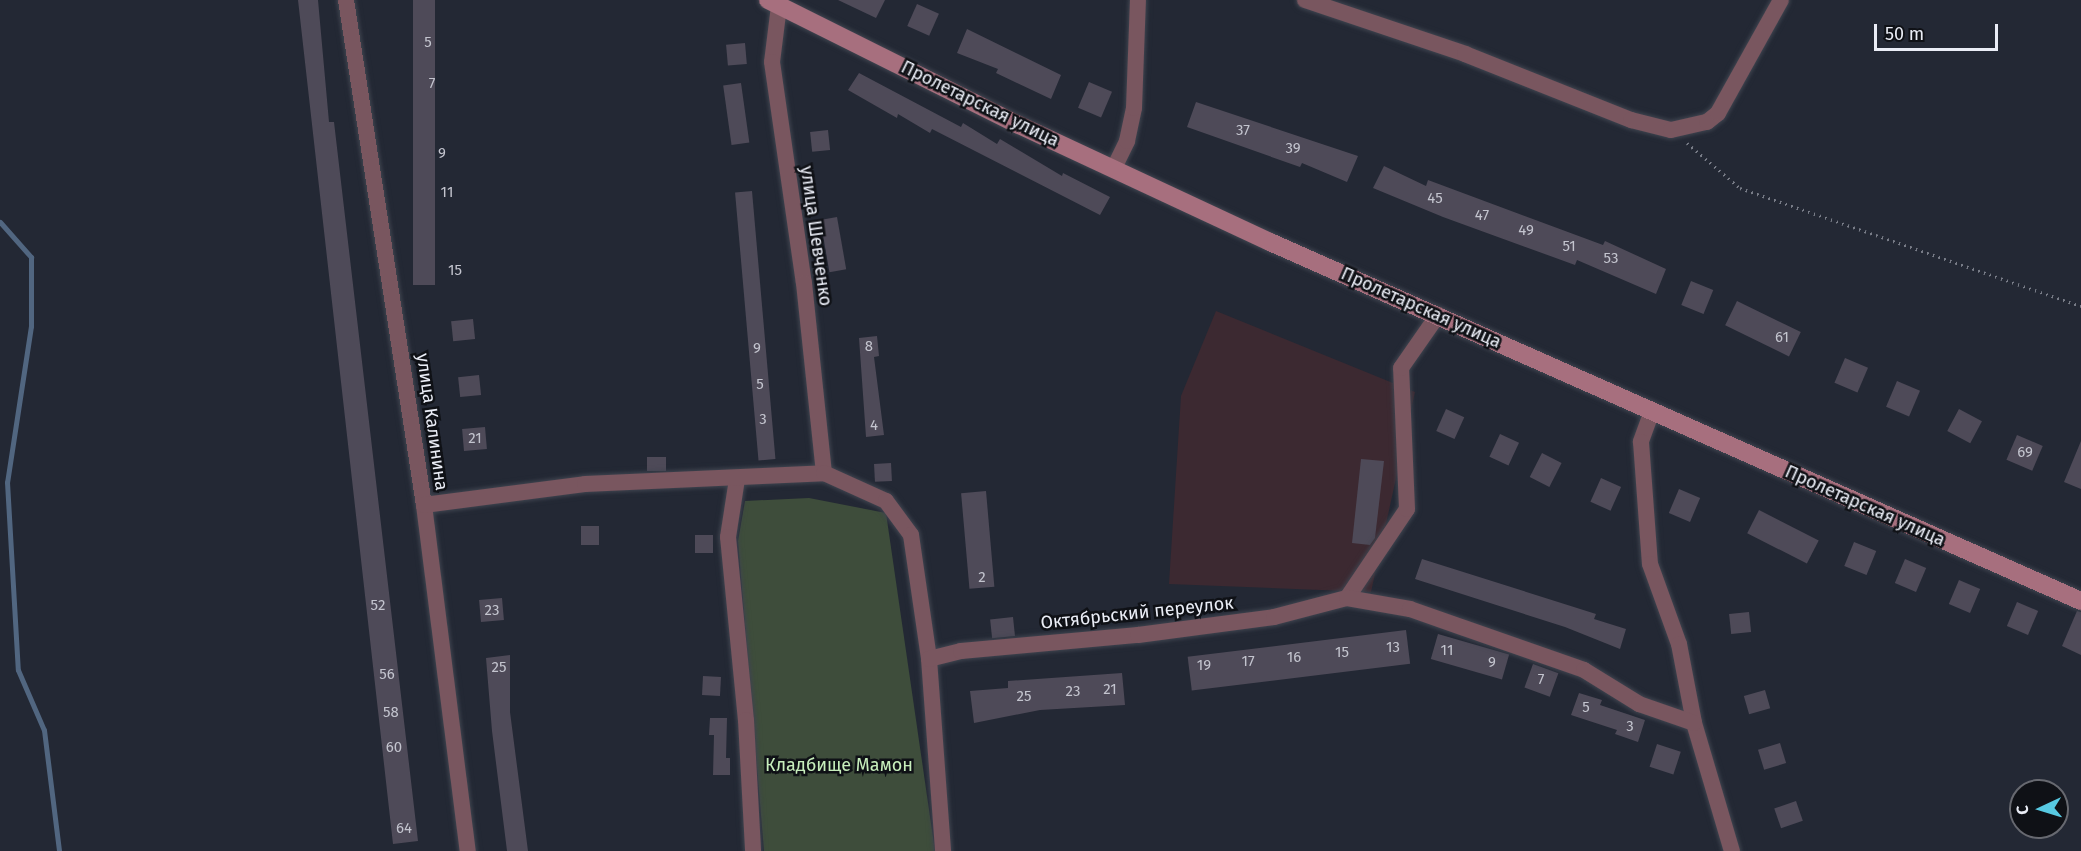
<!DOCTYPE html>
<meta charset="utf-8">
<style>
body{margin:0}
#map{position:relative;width:2081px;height:851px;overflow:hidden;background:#232834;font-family:"Fira Sans",sans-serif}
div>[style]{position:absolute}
.industrial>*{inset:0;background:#3c2931}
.green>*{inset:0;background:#3e4d3b}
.stream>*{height:5px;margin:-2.5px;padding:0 2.5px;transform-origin:2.5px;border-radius:2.5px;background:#516680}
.building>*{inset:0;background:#4e4a58;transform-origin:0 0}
.path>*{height:3px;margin-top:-1.5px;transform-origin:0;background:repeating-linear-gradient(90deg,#787c87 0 1.5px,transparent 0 6px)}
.roads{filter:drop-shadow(0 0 2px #3f444f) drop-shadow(0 0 2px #3f444f)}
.street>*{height:16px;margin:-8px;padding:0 8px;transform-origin:8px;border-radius:8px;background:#79565f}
.secondary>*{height:18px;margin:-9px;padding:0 9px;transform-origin:9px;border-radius:9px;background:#a76f7e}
span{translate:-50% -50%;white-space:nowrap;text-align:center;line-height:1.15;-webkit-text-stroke:5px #0f1116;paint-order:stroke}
.number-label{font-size:15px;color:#c3c4ce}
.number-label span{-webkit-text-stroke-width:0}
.street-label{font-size:18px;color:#eaedf6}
.park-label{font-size:18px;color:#c7eebc}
.north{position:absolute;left:2009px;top:779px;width:60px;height:60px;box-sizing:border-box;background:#0f1116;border:2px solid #676970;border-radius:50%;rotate:266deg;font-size:16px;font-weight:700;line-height:24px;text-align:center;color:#eaedf6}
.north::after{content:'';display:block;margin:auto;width:21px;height:27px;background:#57c9e2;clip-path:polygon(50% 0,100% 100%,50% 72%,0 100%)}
.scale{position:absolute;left:1874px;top:24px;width:124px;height:27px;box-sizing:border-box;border:3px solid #eaedf6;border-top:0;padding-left:8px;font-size:18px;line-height:21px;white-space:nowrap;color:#eaedf6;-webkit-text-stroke:4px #0f1116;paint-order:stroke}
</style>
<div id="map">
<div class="industrial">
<i style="clip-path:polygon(1216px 311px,1415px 392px,1371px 592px,1169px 584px,1181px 396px)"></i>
</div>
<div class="green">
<i style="clip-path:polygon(809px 498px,886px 513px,935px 851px,764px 851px,738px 541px,745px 501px)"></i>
</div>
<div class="stream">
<i style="left:0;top:222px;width:47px;rotate:48.5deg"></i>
<i style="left:31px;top:257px;width:69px;rotate:90deg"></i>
<i style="left:31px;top:326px;width:158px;rotate:98.7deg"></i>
<i style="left:7px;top:482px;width:188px;rotate:86.7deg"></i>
<i style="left:18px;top:670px;width:65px;rotate:66.6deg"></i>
<i style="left:44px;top:730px;width:122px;rotate:82.9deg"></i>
</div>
<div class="building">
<i style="clip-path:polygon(298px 0,318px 0,329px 122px,334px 122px,418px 841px,393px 844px)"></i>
<i style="left:413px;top:0;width:22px;height:285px"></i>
<i style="clip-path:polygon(838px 0,885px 0,876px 18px)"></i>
<i style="left:917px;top:4px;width:24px;height:24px;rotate:24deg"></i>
<i style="clip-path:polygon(967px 29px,1061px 75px,1051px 99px,996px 73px,998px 69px,957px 53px)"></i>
<i style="left:745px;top:43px;width:21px;height:19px;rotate:85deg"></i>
<i style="clip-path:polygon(859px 73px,961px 127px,963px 123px,997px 144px,1000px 139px,1062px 176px,1063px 173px,1110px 197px,1100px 215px,932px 129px,930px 133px,898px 114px,897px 118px,848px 90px)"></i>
<i style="left:1089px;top:82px;width:25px;height:28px;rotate:23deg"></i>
<i style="left:741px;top:83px;width:60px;height:18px;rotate:82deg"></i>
<i style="clip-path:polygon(1196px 102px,1358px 156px,1347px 182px,1302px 163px,1300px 167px,1187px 127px)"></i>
<i style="left:828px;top:130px;width:20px;height:18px;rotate:84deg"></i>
<i style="clip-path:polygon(1384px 166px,1426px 186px,1428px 180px,1603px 245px,1605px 241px,1666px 269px,1656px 294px,1577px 260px,1575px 265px,1443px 217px,1373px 188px)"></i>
<i style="left:752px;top:191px;width:269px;height:17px;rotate:85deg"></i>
<i style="left:837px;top:217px;width:53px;height:17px;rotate:80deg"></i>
<i style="left:1691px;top:281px;width:24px;height:26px;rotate:22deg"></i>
<i style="left:1737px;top:301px;width:71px;height:27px;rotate:26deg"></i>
<i style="left:473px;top:319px;width:20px;height:22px;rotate:84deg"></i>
<i style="clip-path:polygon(877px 336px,879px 356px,874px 357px,884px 435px,866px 437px,859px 338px)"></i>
<i style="left:1845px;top:358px;width:25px;height:27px;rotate:23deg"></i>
<i style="left:479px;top:375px;width:20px;height:21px;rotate:84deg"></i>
<i style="left:1897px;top:381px;width:25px;height:28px;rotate:23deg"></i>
<i style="left:1446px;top:409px;width:20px;height:24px;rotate:24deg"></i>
<i style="left:1959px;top:409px;width:26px;height:25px;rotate:28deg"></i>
<i style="left:485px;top:427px;width:22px;height:23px;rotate:85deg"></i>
<i style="left:1500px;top:434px;width:21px;height:25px;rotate:25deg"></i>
<i style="left:2017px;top:435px;width:28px;height:27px;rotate:23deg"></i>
<i style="clip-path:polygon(2081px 441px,2081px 489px,2064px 482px)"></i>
<i style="left:1542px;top:453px;width:22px;height:27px;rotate:27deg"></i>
<i style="left:647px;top:457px;width:19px;height:14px"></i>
<i style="clip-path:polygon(1361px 459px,1384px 461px,1375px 538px,1370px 545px,1352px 543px)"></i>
<i style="left:891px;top:463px;width:18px;height:17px;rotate:87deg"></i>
<i style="left:1601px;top:478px;width:22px;height:26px;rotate:24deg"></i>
<i style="left:1679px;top:489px;width:23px;height:26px;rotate:23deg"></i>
<i style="left:986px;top:491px;width:96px;height:25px;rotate:85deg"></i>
<i style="left:1759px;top:510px;width:67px;height:26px;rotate:27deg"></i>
<i style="left:581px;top:526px;width:18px;height:19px"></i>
<i style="left:695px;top:535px;width:18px;height:18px"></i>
<i style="left:1854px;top:542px;width:24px;height:26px;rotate:22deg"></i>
<i style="clip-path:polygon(1422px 559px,1596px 614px,1594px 619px,1626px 629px,1620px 649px,1565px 627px,1415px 579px)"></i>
<i style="left:1905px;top:559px;width:23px;height:26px;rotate:23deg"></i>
<i style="left:1959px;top:580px;width:23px;height:26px;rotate:23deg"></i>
<i style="left:502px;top:598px;width:22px;height:23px;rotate:85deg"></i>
<i style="left:2017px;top:602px;width:23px;height:26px;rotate:23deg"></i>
<i style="clip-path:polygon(2077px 611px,2081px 612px,2081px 655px,2062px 646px)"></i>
<i style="left:1749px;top:612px;width:20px;height:20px;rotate:84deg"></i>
<i style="left:1013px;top:617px;width:19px;height:23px;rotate:84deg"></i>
<i style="left:1406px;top:630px;width:34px;height:220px;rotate:83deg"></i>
<i style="left:1438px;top:634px;width:74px;height:26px;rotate:16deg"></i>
<i style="clip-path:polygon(510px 655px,510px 712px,528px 851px,507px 851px,492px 731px,486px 658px)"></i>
<i style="left:1533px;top:664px;width:27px;height:25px;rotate:20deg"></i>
<i style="clip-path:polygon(1122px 673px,1125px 705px,1040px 710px,974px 723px,970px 691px,1008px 688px,1008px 681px)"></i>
<i style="left:703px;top:676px;width:18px;height:19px;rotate:3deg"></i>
<i style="left:1765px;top:690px;width:19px;height:22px;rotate:74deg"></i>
<i style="clip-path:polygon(1579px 693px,1602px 700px,1600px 705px,1645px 720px,1638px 742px,1615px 734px,1617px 730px,1571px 715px)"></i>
<i style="clip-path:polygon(710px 718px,727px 718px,726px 758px,730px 758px,730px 775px,713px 775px,714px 735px,709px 735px)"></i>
<i style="left:1780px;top:743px;width:21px;height:23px;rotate:73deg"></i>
<i style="left:1657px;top:744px;width:25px;height:24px;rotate:18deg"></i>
<i style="left:1796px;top:801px;width:21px;height:23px;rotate:71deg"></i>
</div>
<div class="path">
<i style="left:1687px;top:143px;width:70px;rotate:40.3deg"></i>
<i style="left:1740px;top:188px;width:361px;rotate:19.1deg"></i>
</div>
<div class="roads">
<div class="street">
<i style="left:346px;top:0;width:511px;rotate:81.22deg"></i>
<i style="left:424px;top:505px;width:349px;rotate:82.8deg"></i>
<i style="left:1305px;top:0;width:169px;rotate:18.6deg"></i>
<i style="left:1465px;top:54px;width:179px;rotate:21.7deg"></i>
<i style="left:1631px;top:120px;width:41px;rotate:14deg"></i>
<i style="left:1671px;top:130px;width:37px;rotate:-13deg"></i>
<i style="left:1707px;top:122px;width:14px;rotate:-39deg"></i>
<i style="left:1718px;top:113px;width:129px;rotate:-60.9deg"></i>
<i style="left:779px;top:6px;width:56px;rotate:97.1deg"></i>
<i style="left:772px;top:62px;width:223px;rotate:81.8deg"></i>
<i style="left:804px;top:283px;width:191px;rotate:84deg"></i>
<i style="left:1114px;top:168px;width:30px;rotate:-64deg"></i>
<i style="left:1127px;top:141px;width:34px;rotate:-78deg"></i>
<i style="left:1134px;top:108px;width:108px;rotate:-87.9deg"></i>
<i style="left:1652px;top:411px;width:33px;rotate:110deg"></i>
<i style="left:1641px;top:442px;width:122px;rotate:85.8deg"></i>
<i style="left:1650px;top:564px;width:85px;rotate:70.1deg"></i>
<i style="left:1679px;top:644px;width:80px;rotate:79.2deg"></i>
<i style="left:1694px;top:723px;width:134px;rotate:73.5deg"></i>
<i style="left:737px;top:479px;width:59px;rotate:98.8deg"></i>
<i style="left:728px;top:537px;width:184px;rotate:84.4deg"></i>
<i style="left:746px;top:720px;width:131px;rotate:86.9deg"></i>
<i style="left:424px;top:505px;width:162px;rotate:-7.4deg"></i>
<i style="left:585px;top:484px;width:239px;rotate:-2.6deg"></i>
<i style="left:824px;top:473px;width:68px;rotate:24.3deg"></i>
<i style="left:886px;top:501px;width:42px;rotate:53.7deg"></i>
<i style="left:911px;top:535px;width:125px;rotate:81.7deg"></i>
<i style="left:929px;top:659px;width:193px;rotate:85.8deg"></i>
<i style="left:1347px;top:598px;width:107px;rotate:-56deg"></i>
<i style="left:1407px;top:509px;width:141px;rotate:-92.4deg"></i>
<i style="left:1401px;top:368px;width:65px;rotate:-55.1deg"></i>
<i style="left:929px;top:659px;width:33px;rotate:-14deg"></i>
<i style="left:961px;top:651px;width:178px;rotate:-5.2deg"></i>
<i style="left:1138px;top:635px;width:137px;rotate:-7.5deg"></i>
<i style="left:1274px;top:617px;width:75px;rotate:-14.6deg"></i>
<i style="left:1347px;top:598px;width:64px;rotate:9.9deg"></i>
<i style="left:1410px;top:609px;width:184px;rotate:19.3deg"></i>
<i style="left:1584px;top:670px;width:65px;rotate:31.7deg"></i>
<i style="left:1639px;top:704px;width:58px;rotate:19.1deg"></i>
</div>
<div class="secondary">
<i style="left:768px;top:0;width:280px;rotate:26.5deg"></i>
<i style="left:1019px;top:125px;width:277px;rotate:25deg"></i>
<i style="left:1270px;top:242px;width:887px;rotate:23.88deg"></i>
</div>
</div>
<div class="number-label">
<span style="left:428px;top:43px">5</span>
<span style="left:432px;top:84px">7</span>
<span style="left:1243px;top:131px">37</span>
<span style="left:1293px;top:149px">39</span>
<span style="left:442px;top:154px">9</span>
<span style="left:447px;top:193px">11</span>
<span style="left:1435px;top:199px">45</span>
<span style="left:1482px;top:216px">47</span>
<span style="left:1526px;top:231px">49</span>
<span style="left:1569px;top:247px">51</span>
<span style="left:1611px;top:259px">53</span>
<span style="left:455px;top:271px">15</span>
<span style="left:1782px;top:338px">61</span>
<span style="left:869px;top:347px">8</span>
<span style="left:757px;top:349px">9</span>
<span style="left:760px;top:385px">5</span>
<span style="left:763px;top:420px">3</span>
<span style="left:874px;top:426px">4</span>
<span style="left:475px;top:439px">21</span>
<span style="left:2025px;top:453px">69</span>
<span style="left:982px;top:578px">2</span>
<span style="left:378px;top:606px">52</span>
<span style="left:492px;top:611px">23</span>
<span style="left:1393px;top:648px">13</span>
<span style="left:1447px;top:651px">11</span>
<span style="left:1342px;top:653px">15</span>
<span style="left:1294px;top:658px">16</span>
<span style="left:1248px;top:662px">17</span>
<span style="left:1492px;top:663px">9</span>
<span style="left:1204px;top:666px">19</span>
<span style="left:499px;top:668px">25</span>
<span style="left:387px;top:675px">56</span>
<span style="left:1541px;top:680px">7</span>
<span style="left:1110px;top:690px">21</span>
<span style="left:1073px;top:692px">23</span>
<span style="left:1024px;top:697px">25</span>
<span style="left:1586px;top:708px">5</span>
<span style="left:391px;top:713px">58</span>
<span style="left:1630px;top:727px">3</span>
<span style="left:394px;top:748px">60</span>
<span style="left:404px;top:829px">64</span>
</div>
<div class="street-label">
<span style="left:980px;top:104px;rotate:26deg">Пролетарская улица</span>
<span style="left:816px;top:236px;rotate:82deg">улица Шевченко</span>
<span style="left:1421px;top:308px;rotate:24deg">Пролетарская улица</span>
<span style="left:432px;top:422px;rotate:82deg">улица Калинина</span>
<span style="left:1865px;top:506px;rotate:24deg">Пролетарская улица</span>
<span style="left:1137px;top:613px;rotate:-6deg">Октябрьский переулок</span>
</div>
<div class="park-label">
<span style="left:839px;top:765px">Кладбище Мамон</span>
</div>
<div class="north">С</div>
<div class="scale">50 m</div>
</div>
